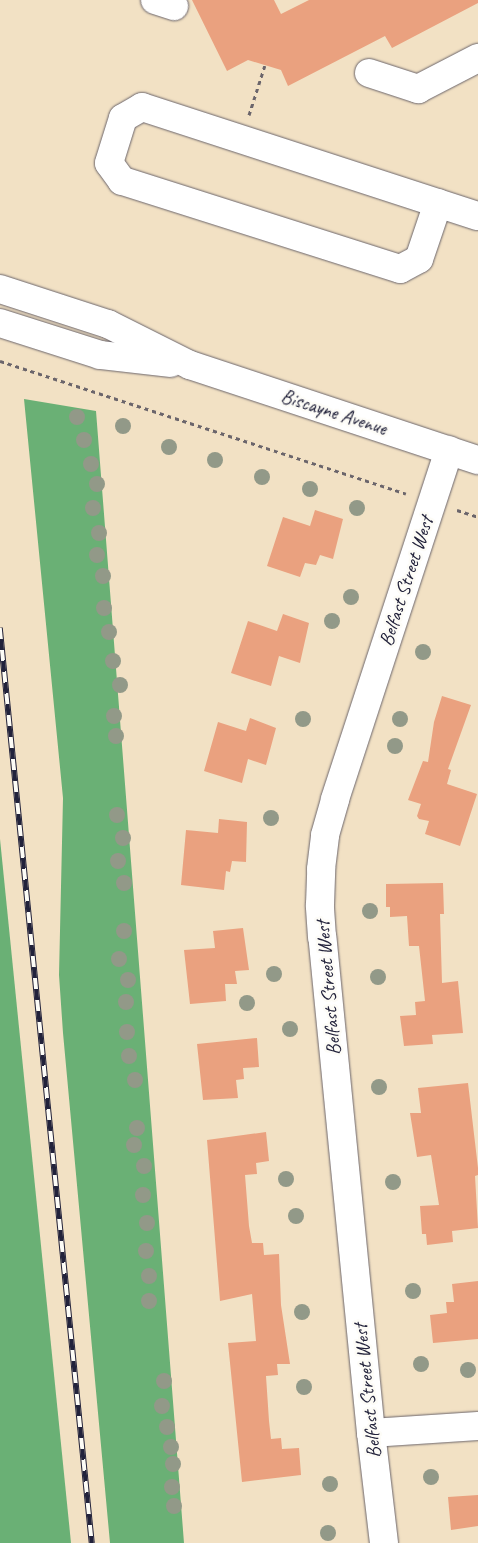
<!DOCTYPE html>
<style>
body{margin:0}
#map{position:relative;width:478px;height:1543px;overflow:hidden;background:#f2e1c4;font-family:Caveat,sans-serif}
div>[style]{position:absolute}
.forest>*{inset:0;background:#6ab075}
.building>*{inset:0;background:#eaa17f}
.path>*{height:3px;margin-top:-1.5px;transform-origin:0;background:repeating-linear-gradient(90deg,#6b656b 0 4px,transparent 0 8px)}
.roads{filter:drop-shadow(0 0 1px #6b656b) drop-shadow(0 0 1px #6b656b)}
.minor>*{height:28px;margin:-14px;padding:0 14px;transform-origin:14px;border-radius:14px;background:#fff}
.rail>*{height:5.5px;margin-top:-2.75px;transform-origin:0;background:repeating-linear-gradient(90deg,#fdfcf7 0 11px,#22223b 0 22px);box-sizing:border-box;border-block:1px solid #22223b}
.trees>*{width:16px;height:16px;margin:-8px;border-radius:50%;background:#929988}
span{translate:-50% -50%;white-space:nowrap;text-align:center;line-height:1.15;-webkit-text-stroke:5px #fdfcf7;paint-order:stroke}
.street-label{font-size:20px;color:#22223b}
</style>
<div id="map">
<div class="forest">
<i style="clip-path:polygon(24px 399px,96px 411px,184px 1543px,110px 1543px,63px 1033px,59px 975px,63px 798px)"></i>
<i style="clip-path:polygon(0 839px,71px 1543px,0 1543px)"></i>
</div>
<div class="building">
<i style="clip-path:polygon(192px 0,274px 0,281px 14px,309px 0,478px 0,478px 3px,392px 48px,385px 36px,288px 86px,281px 70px,248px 60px,227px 71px)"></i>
<i style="clip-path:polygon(315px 510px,343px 519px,333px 559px,320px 555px,316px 565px,305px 563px,300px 577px,267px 566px,283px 517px,310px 526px)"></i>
<i style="clip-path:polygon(283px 614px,309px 623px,300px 663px,279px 656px,271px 686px,231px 673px,248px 621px,277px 631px)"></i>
<i style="clip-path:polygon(442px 696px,471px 705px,448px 769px,451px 770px,447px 784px,477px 794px,460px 846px,425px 834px,429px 821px,419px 819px,417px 816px,421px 804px,408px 800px,423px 761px,428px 762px,434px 722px)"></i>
<i style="clip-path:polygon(250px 718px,276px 728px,266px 765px,248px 759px,242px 783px,204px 771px,218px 722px,246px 731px)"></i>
<i style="clip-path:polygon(219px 819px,247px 822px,246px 862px,232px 861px,230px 872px,226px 871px,224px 890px,181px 885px,186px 830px,218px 833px)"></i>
<i style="clip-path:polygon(443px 883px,444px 914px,440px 914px,442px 983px,458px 981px,463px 1033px,432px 1035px,433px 1044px,404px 1046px,400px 1016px,416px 1015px,415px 1002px,425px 1001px,419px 946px,409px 946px,407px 916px,390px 917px,390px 907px,386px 907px,386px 884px)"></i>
<i style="clip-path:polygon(243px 928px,249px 970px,235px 971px,237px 984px,225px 984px,226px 1001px,190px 1004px,184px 950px,215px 948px,213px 931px)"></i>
<i style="clip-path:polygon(257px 1038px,259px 1067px,243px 1068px,244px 1079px,236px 1080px,238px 1098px,203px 1100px,197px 1044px)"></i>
<i style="clip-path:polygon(468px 1083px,478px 1168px,478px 1175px,475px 1176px,478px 1228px,452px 1231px,453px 1242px,427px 1245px,426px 1234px,422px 1234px,420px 1206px,439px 1205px,431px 1155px,417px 1157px,410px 1113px,421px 1113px,418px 1088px)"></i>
<i style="clip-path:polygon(266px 1132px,269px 1161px,256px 1163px,257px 1174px,245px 1175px,249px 1226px,252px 1243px,263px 1243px,264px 1255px,279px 1254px,281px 1305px,290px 1364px,277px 1364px,278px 1375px,266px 1376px,269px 1421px,271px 1439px,281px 1438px,282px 1449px,299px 1448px,301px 1475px,242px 1482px,228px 1343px,256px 1341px,252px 1294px,220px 1301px,207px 1140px)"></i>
<i style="clip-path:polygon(478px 1281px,478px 1339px,433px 1343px,430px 1315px,447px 1313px,446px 1302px,454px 1302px,452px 1284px)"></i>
<i style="clip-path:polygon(478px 1495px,478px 1526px,451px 1530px,448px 1497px)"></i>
</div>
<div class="path">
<i style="left:249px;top:115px;width:52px;rotate:-72.3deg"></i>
<i style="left:0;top:361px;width:427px;rotate:18.1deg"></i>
<i style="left:457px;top:510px;width:22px;rotate:18deg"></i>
</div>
<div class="roads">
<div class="minor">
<i style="left:155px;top:0;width:20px;rotate:18deg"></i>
<i style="left:369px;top:73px;width:52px;rotate:18.1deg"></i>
<i style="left:418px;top:89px;width:68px;rotate:-27.3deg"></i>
<i style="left:438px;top:203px;width:59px;rotate:108.7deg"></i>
<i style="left:419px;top:259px;width:21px;rotate:152deg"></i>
<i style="left:400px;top:269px;width:292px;rotate:-162.4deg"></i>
<i style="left:122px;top:181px;width:22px;rotate:-126deg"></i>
<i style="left:109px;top:163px;width:47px;rotate:-72.7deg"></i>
<i style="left:123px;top:118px;width:22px;rotate:-30deg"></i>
<i style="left:142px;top:107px;width:353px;rotate:18deg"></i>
<i style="left:0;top:289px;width:114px;rotate:18deg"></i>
<i style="left:108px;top:324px;width:92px;rotate:26.6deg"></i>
<i style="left:190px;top:365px;width:303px;rotate:18.3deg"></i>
<i style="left:0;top:323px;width:105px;rotate:17.7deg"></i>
<i style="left:100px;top:355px;width:71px;rotate:6.4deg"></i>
<i style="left:371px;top:1433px;width:107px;rotate:-3.7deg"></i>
<i style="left:384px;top:1543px;width:111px;rotate:-96.7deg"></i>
<i style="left:371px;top:1433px;width:498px;rotate:-95.6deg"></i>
<i style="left:322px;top:937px;width:32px;rotate:-94deg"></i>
<i style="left:320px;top:905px;width:36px;rotate:-88deg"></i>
<i style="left:321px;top:869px;width:34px;rotate:-83deg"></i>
<i style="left:325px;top:835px;width:37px;rotate:-74deg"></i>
<i style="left:335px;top:799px;width:367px;rotate:-71.9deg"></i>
</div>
</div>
<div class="rail">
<i style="left:0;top:628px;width:920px;rotate:84.26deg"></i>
</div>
<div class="trees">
<i style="left:77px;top:417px"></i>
<i style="left:123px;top:426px"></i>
<i style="left:84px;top:440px"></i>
<i style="left:169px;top:447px"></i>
<i style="left:215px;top:460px"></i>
<i style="left:91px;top:464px"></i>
<i style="left:262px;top:477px"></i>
<i style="left:97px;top:484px"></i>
<i style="left:310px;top:489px"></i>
<i style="left:93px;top:508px"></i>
<i style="left:357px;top:508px"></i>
<i style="left:99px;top:533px"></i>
<i style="left:97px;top:555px"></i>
<i style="left:103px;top:576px"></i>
<i style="left:351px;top:597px"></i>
<i style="left:104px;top:608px"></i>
<i style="left:332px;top:621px"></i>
<i style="left:109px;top:632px"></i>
<i style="left:423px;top:652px"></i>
<i style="left:113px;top:661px"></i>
<i style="left:120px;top:685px"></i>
<i style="left:114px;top:716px"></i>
<i style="left:303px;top:719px"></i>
<i style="left:400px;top:719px"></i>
<i style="left:116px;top:736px"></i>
<i style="left:395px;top:746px"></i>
<i style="left:117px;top:815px"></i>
<i style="left:271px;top:818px"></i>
<i style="left:123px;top:838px"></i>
<i style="left:118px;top:861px"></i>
<i style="left:124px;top:883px"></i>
<i style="left:370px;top:911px"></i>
<i style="left:124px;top:931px"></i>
<i style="left:119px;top:959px"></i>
<i style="left:274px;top:974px"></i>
<i style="left:378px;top:977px"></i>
<i style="left:128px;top:980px"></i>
<i style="left:126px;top:1002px"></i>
<i style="left:247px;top:1003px"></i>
<i style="left:290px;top:1029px"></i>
<i style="left:127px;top:1032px"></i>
<i style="left:129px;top:1056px"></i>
<i style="left:135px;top:1080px"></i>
<i style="left:379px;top:1087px"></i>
<i style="left:137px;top:1128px"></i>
<i style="left:134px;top:1145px"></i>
<i style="left:144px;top:1166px"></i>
<i style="left:286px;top:1179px"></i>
<i style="left:393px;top:1182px"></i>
<i style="left:143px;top:1195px"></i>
<i style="left:296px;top:1216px"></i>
<i style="left:147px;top:1223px"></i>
<i style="left:146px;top:1251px"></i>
<i style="left:149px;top:1276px"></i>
<i style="left:413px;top:1291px"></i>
<i style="left:149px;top:1301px"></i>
<i style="left:302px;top:1312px"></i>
<i style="left:421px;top:1364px"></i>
<i style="left:468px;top:1370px"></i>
<i style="left:164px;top:1381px"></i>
<i style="left:304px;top:1387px"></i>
<i style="left:162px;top:1406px"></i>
<i style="left:167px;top:1427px"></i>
<i style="left:171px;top:1447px"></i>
<i style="left:173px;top:1464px"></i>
<i style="left:431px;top:1477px"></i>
<i style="left:330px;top:1484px"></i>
<i style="left:172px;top:1487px"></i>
<i style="left:174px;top:1506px"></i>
<i style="left:328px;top:1533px"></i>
</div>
<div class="street-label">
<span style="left:334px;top:412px;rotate:18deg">Biscayne Avenue</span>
<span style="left:406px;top:581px;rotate:-72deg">Belfast Street West</span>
<span style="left:328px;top:988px;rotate:-95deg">Belfast Street West</span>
<span style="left:367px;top:1391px;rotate:-96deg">Belfast Street West</span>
</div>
</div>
